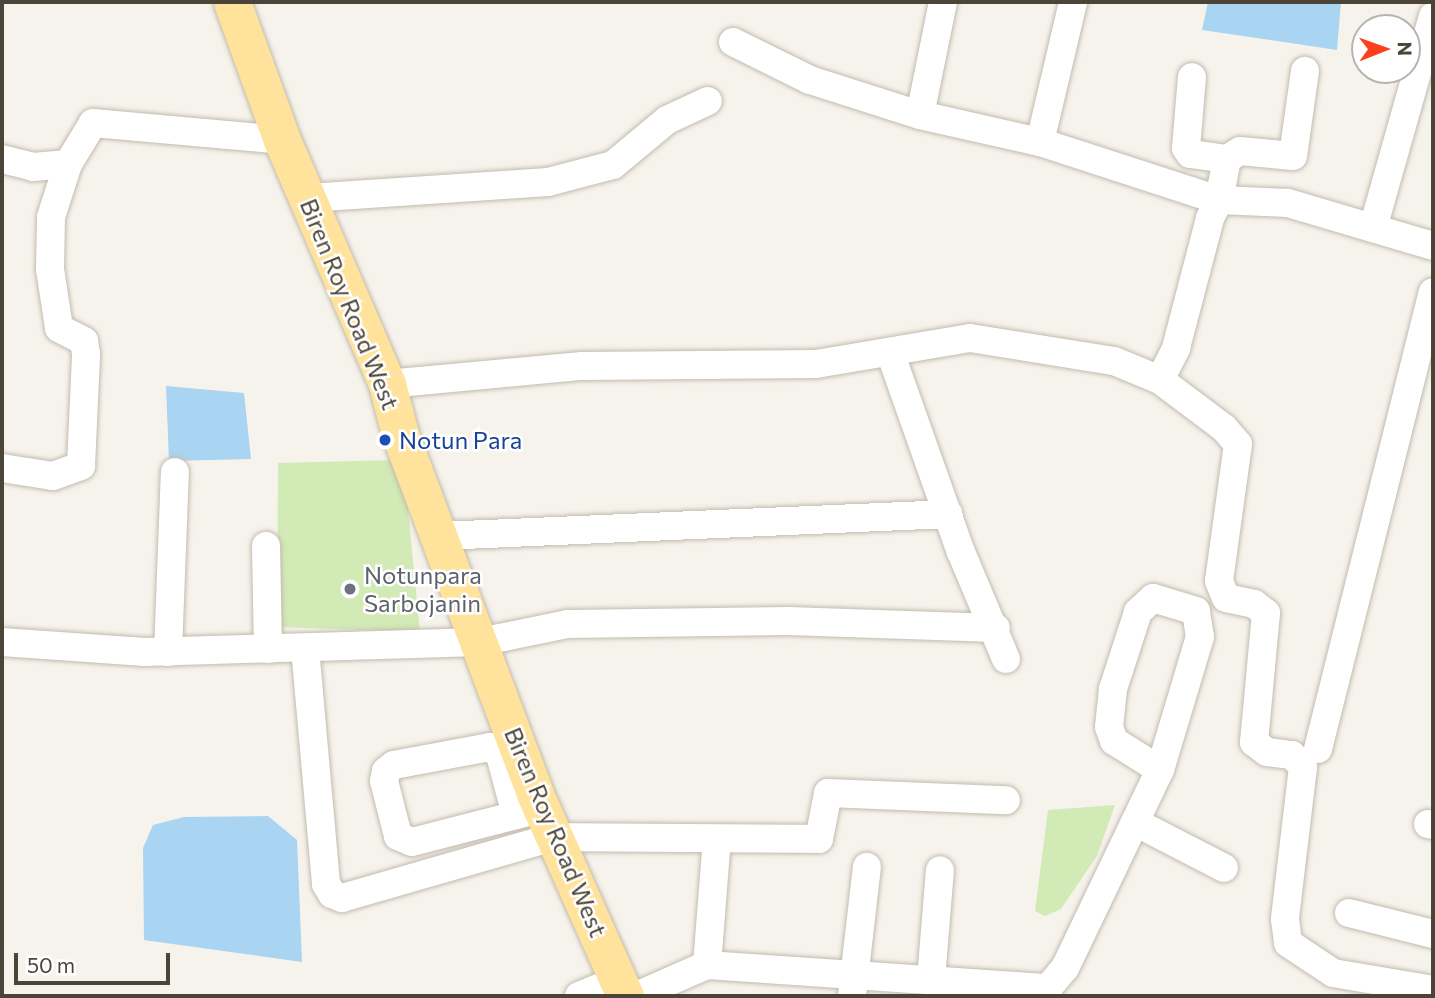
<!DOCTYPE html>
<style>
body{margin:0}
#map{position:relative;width:1435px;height:998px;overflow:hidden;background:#f6f3ec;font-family:Commissioner,sans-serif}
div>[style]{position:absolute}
.green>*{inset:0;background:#d2eab5}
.water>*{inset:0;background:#a9d4f2}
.roads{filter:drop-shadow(0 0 2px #c2bbae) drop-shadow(0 0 2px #c2bbae)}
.minor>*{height:28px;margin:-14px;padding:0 14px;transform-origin:14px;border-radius:14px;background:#fff}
.major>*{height:37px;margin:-18.5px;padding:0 18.5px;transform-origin:18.5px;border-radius:18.5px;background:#ffe39c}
.dots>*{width:19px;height:19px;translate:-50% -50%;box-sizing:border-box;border:4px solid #fff;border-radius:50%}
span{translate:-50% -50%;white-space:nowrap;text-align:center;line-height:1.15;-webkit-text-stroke:5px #fff;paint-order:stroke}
.street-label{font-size:24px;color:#4b4439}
.transit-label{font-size:24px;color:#164399}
.left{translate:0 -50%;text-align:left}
.worship-label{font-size:24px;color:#5b616d}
.frame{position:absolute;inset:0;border:4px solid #4b4439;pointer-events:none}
.north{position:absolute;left:1351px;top:14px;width:70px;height:70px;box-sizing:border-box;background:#fff;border:2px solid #b7b4b0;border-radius:50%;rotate:89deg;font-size:19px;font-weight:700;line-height:28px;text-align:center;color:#4b4439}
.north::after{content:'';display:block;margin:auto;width:24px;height:32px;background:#fc3f1d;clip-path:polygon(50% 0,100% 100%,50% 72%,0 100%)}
.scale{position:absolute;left:14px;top:953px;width:156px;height:32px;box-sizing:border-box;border:4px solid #4b4439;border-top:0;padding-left:9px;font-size:21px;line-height:24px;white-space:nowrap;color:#4b4439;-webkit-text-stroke:5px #fff;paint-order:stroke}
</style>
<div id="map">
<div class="green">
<i style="clip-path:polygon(395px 460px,405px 480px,420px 632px,277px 627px,278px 463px)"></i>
<i style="clip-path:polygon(1115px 805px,1097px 856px,1061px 909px,1045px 916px,1035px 911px,1048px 810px)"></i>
</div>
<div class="water">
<i style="clip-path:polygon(1208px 2px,1341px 2px,1337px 50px,1202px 30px)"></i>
<i style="clip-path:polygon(166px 386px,244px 393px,251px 459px,169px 461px)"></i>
<i style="clip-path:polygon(268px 816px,297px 840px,302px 962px,144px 940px,143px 848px,153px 825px,184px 817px)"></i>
</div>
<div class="roads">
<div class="minor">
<i style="left:943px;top:2px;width:115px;rotate:101.5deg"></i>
<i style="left:920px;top:115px;width:123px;rotate:12.7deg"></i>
<i style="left:1040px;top:142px;width:188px;rotate:18deg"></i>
<i style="left:1219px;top:200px;width:42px;rotate:-79deg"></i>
<i style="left:1227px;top:159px;width:37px;rotate:-172deg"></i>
<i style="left:1190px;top:154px;width:7px;rotate:-124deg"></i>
<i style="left:1186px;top:148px;width:71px;rotate:-85.2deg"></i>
<i style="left:733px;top:42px;width:86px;rotate:26.3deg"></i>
<i style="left:810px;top:80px;width:115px;rotate:17.7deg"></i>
<i style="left:1040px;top:142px;width:144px;rotate:-76.7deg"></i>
<i style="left:2px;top:159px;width:32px;rotate:14deg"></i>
<i style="left:33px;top:167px;width:35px;rotate:-5deg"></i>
<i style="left:1227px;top:159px;width:15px;rotate:-32deg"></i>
<i style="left:1240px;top:151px;width:53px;rotate:5.4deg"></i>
<i style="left:1293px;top:156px;width:86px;rotate:-82deg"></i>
<i style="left:308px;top:198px;width:241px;rotate:-3.8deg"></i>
<i style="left:548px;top:182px;width:67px;rotate:-14.7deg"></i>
<i style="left:613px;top:165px;width:70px;rotate:-39.8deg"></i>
<i style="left:667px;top:120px;width:45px;rotate:-24.9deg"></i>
<i style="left:1373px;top:228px;width:220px;rotate:-74.2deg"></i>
<i style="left:890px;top:352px;width:212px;rotate:70.5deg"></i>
<i style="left:961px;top:552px;width:116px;rotate:67.2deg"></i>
<i style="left:1160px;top:380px;width:80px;rotate:36.9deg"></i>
<i style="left:1224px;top:428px;width:21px;rotate:49deg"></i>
<i style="left:1238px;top:444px;width:138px;rotate:97.9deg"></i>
<i style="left:1219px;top:581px;width:18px;rotate:68deg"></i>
<i style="left:1226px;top:598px;width:29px;rotate:12deg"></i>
<i style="left:1254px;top:604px;width:15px;rotate:37deg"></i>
<i style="left:1266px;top:613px;width:130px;rotate:95.3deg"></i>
<i style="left:1254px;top:742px;width:16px;rotate:38deg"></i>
<i style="left:1267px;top:752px;width:25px;rotate:7deg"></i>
<i style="left:1292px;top:755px;width:16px;rotate:47deg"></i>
<i style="left:1303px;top:767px;width:153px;rotate:96.8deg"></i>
<i style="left:1285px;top:919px;width:24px;rotate:83deg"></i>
<i style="left:1288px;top:943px;width:54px;rotate:33.7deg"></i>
<i style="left:1333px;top:973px;width:101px;rotate:9.6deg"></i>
<i style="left:387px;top:384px;width:196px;rotate:-5.3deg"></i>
<i style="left:582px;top:366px;width:234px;rotate:-0.5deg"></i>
<i style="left:816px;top:364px;width:156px;rotate:-9.6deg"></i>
<i style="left:970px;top:338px;width:146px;rotate:9.1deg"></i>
<i style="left:1114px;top:361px;width:50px;rotate:22.4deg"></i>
<i style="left:1160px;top:380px;width:36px;rotate:-63deg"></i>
<i style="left:1176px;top:348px;width:134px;rotate:-75.3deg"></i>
<i style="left:1210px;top:218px;width:20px;rotate:-63deg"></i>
<i style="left:1219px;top:200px;width:69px;rotate:2.5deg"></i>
<i style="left:1288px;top:203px;width:151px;rotate:16.5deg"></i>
<i style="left:2px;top:468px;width:52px;rotate:8.9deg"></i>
<i style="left:53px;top:476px;width:30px;rotate:-20deg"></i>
<i style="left:81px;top:466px;width:112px;rotate:-87.4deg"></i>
<i style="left:86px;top:354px;width:13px;rotate:-99deg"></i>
<i style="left:84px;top:341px;width:28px;rotate:-153deg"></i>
<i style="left:59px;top:328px;width:60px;rotate:-98.7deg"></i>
<i style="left:50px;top:269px;width:52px;rotate:-88.9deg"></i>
<i style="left:51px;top:217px;width:56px;rotate:-72.2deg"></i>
<i style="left:68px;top:164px;width:48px;rotate:-58.6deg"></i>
<i style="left:93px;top:123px;width:190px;rotate:5.1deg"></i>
<i style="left:440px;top:536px;width:509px;rotate:-2.47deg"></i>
<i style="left:266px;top:546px;width:103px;rotate:88.9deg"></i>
<i style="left:2px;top:642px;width:143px;rotate:4deg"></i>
<i style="left:145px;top:652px;width:335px;rotate:-1.7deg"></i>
<i style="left:480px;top:642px;width:90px;rotate:-11.6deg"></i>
<i style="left:568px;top:624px;width:220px;rotate:-0.8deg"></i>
<i style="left:788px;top:621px;width:208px;rotate:1.9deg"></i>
<i style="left:305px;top:648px;width:237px;rotate:84.9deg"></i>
<i style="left:326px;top:884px;width:12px;rotate:59deg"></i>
<i style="left:332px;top:894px;width:11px;rotate:22deg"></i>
<i style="left:342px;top:898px;width:221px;rotate:-16.1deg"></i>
<i style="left:554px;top:837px;width:265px;rotate:0.4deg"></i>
<i style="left:819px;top:839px;width:47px;rotate:-78.9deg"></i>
<i style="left:828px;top:793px;width:178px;rotate:2.3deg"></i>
<i style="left:168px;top:652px;width:180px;rotate:-87.8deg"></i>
<i style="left:1318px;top:749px;width:471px;rotate:-75.9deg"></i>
<i style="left:516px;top:815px;width:62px;rotate:-104.9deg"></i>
<i style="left:500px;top:755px;width:13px;rotate:-141deg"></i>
<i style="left:490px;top:747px;width:98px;rotate:169.4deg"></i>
<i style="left:394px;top:765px;width:10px;rotate:143deg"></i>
<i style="left:386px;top:771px;width:10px;rotate:101deg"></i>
<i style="left:384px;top:781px;width:57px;rotate:75.7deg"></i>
<i style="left:398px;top:836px;width:15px;rotate:23deg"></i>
<i style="left:412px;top:842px;width:120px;rotate:-14.5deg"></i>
<i style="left:528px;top:812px;width:15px;rotate:-16deg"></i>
<i style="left:1135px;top:822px;width:100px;rotate:27.3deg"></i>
<i style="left:1428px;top:824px;width:5px;rotate:11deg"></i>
<i style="left:1349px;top:913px;width:87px;rotate:14deg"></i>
<i style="left:707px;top:965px;width:114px;rotate:-85.5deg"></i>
<i style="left:931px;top:979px;width:109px;rotate:-85.3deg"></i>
<i style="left:579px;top:996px;width:42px;rotate:-22.3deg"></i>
<i style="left:636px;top:996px;width:77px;rotate:-23.6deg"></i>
<i style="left:707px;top:965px;width:342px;rotate:3.9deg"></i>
<i style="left:1048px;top:988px;width:26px;rotate:-50deg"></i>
<i style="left:1065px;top:968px;width:220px;rotate:-64.4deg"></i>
<i style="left:1160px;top:770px;width:139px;rotate:-73.3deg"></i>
<i style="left:1200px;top:637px;width:26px;rotate:-99deg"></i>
<i style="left:1196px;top:611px;width:45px;rotate:-163.2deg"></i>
<i style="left:1153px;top:598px;width:21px;rotate:137deg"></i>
<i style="left:1138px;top:612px;width:81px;rotate:108deg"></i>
<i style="left:1113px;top:689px;width:38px;rotate:96deg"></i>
<i style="left:1109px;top:727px;width:15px;rotate:70deg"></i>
<i style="left:1114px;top:741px;width:54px;rotate:32.2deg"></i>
<i style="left:852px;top:996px;width:130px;rotate:-83.4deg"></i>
</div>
<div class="major">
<i style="left:232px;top:2px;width:147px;rotate:70.1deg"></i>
<i style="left:282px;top:140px;width:266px;rotate:66.7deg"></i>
<i style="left:387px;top:384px;width:52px;rotate:75.4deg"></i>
<i style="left:400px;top:434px;width:384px;rotate:69.4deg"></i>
<i style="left:535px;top:794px;width:221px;rotate:66deg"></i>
</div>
</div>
<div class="dots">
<i style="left:385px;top:440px;background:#1a4fb4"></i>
<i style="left:350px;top:589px;background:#6b7280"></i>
</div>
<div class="street-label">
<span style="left:350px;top:304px;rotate:68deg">Biren Roy Road West</span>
<span style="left:556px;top:832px;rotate:67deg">Biren Roy Road West</span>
</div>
<div class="transit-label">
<span class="left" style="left:399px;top:440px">Notun Para</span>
</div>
<div class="worship-label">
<span class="left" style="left:364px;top:589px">Notunpara<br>Sarbojanin</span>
</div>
<div class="frame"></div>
<div class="north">N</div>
<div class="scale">50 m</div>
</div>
